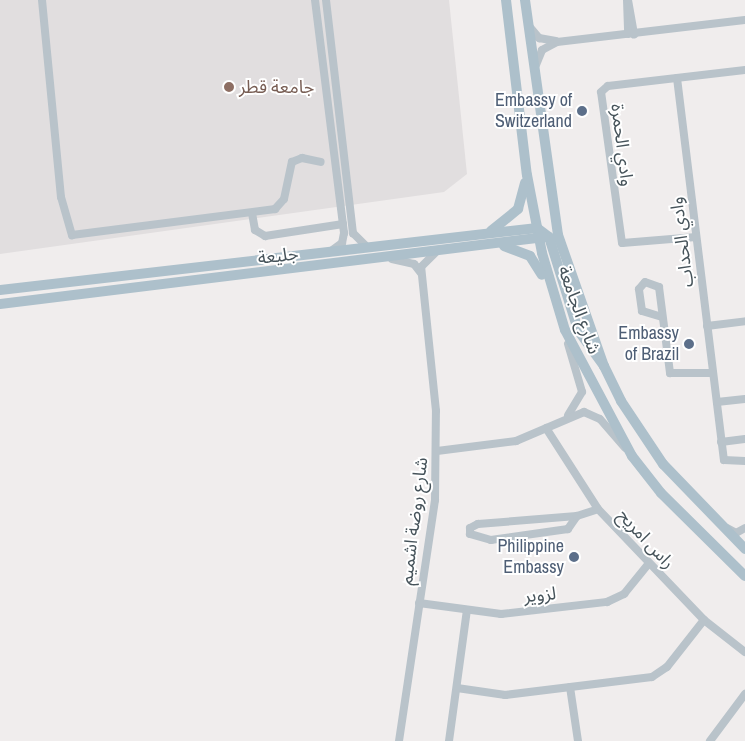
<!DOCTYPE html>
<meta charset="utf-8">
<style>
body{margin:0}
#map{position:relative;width:745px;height:741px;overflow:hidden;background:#f0eded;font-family:"Archivo Narrow","Noto Sans Arabic",sans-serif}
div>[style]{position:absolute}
.education>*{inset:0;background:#e1dedf}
.minor>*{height:8px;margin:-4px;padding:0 4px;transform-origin:4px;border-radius:4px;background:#b9c3ca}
.major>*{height:10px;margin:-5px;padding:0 5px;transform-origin:5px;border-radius:5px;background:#adc0cb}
.dots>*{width:14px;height:14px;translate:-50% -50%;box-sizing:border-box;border:2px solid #fff;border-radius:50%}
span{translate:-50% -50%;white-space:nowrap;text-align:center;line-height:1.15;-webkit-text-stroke:4px #fff;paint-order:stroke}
.education-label{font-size:18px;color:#785e54}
.left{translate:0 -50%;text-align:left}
.service-label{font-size:18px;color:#4e5e75}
.right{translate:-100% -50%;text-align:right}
.street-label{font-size:18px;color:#46535a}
</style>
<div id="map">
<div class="education">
<i style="clip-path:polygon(0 0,449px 0,467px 174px,444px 192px,0 254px)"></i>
</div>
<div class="minor">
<i style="left:42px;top:0;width:198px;rotate:84.5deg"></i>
<i style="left:61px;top:197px;width:40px;rotate:74deg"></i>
<i style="left:72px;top:235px;width:205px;rotate:-7.3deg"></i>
<i style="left:275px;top:209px;width:13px;rotate:-48deg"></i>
<i style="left:284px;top:199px;width:38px;rotate:-78deg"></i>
<i style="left:292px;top:162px;width:11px;rotate:-22deg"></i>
<i style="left:302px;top:158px;width:19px;rotate:12deg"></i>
<i style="left:315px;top:0;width:235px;rotate:82.9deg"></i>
<i style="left:344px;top:233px;width:10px;rotate:101deg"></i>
<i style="left:342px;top:243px;width:14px;rotate:144deg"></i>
<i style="left:326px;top:0;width:235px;rotate:83.4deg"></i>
<i style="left:353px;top:233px;width:20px;rotate:45deg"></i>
<i style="left:627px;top:0;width:34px;rotate:88deg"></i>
<i style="left:628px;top:0;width:35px;rotate:80deg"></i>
<i style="left:529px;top:26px;width:16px;rotate:50deg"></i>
<i style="left:539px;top:38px;width:17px;rotate:10deg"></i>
<i style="left:536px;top:65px;width:16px;rotate:-68deg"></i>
<i style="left:542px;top:50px;width:17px;rotate:-28deg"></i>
<i style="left:557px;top:42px;width:189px;rotate:-6.7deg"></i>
<i style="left:677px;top:78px;width:385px;rotate:83deg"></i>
<i style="left:724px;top:460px;width:21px;rotate:3deg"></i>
<i style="left:252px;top:213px;width:17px;rotate:80deg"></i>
<i style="left:255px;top:230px;width:12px;rotate:31deg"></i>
<i style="left:265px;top:236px;width:79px;rotate:-8.7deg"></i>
<i style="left:696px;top:237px;width:74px;rotate:175.4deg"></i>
<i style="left:622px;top:243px;width:152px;rotate:-97.9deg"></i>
<i style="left:601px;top:92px;width:9px;rotate:-41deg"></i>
<i style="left:608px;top:86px;width:138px;rotate:-6.7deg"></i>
<i style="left:392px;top:259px;width:23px;rotate:13deg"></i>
<i style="left:414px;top:264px;width:11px;rotate:52deg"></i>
<i style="left:662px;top:317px;width:21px;rotate:-163deg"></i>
<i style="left:642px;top:311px;width:22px;rotate:-98deg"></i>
<i style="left:639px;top:289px;width:9px;rotate:-49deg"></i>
<i style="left:645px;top:282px;width:15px;rotate:20deg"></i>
<i style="left:659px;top:287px;width:87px;rotate:82.7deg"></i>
<i style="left:670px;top:373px;width:43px"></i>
<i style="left:707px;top:326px;width:38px;rotate:-7deg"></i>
<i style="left:568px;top:344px;width:50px;rotate:73.7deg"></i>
<i style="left:582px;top:392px;width:27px;rotate:121deg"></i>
<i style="left:717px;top:402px;width:28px;rotate:-6deg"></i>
<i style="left:546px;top:428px;width:96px;rotate:57.3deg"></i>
<i style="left:598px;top:509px;width:153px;rotate:46.3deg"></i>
<i style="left:704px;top:620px;width:52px;rotate:38deg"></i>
<i style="left:721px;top:442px;width:24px;rotate:-7deg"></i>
<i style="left:437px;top:451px;width:80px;rotate:-7.2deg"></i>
<i style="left:516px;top:441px;width:74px;rotate:-23.1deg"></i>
<i style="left:584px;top:412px;width:17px;rotate:24deg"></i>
<i style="left:600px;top:419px;width:38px;rotate:49deg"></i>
<i style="left:577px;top:516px;width:16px;rotate:125deg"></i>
<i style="left:568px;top:529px;width:78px;rotate:171.9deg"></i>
<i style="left:491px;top:540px;width:22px;rotate:-164deg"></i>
<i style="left:470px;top:534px;width:6px;rotate:-90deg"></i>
<i style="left:470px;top:528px;width:9px;rotate:-27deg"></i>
<i style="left:478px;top:524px;width:99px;rotate:-4.6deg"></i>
<i style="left:577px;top:516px;width:22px;rotate:-18deg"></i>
<i style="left:727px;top:528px;width:10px;rotate:29deg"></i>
<i style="left:736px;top:533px;width:10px;rotate:-29deg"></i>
<i style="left:419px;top:603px;width:83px;rotate:7.6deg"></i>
<i style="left:501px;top:614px;width:107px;rotate:-6.5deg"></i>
<i style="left:607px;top:602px;width:19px;rotate:-25deg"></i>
<i style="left:624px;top:594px;width:38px;rotate:-51deg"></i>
<i style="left:570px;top:687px;width:55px;rotate:81.6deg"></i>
<i style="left:457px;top:688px;width:49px;rotate:8.3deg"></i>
<i style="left:505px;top:695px;width:148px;rotate:-7deg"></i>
<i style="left:652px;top:677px;width:18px;rotate:-34deg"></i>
<i style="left:667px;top:667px;width:60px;rotate:-51.8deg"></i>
<i style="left:399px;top:741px;width:244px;rotate:-81.5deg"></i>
<i style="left:435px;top:500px;width:89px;rotate:-89.4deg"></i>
<i style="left:436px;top:411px;width:145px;rotate:-95.9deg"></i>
<i style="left:421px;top:267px;width:20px;rotate:-45deg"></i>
<i style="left:449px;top:741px;width:132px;rotate:-82.2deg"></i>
<i style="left:710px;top:741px;width:59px;rotate:-53.3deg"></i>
</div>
<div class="major">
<i style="left:506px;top:0;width:176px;rotate:83.2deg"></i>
<i style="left:527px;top:175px;width:79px;rotate:79.1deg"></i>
<i style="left:542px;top:253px;width:80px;rotate:73.4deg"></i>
<i style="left:565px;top:330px;width:143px;rotate:62deg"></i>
<i style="left:632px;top:456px;width:47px;rotate:51.9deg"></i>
<i style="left:661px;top:493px;width:118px;rotate:44.7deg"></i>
<i style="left:525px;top:0;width:237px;rotate:82deg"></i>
<i style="left:558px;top:235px;width:139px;rotate:70.7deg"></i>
<i style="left:604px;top:366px;width:39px;rotate:64deg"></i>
<i style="left:621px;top:401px;width:76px;rotate:56.3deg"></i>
<i style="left:663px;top:464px;width:118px;rotate:46deg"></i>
<i style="left:491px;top:231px;width:35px;rotate:-39deg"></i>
<i style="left:518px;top:209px;width:27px;rotate:-75deg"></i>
<i style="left:504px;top:246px;width:28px;rotate:21deg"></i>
<i style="left:530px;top:256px;width:22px;rotate:58deg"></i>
<i style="left:0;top:290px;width:541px;rotate:-6.59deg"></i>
<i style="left:537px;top:228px;width:15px;rotate:37deg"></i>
<i style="left:549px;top:237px;width:97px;rotate:72.7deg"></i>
<i style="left:578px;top:330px;width:44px;rotate:54.2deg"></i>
<i style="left:0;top:304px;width:549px;rotate:-7.01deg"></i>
</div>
<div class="dots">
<i style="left:229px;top:87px;background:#8d6e63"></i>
<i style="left:582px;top:111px;background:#5c6f8a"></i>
<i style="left:689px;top:344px;background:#5c6f8a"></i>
<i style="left:574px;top:557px;background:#5c6f8a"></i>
</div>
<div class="education-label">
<span class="left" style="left:239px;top:87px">جامعة قطر</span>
</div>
<div class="service-label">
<span class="right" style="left:572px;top:111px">Embassy of<br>Switzerland</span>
<span class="right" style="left:679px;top:344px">Embassy<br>of Brazil</span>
<span class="right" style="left:564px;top:557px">Philippine<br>Embassy</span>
</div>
<div class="street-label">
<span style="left:622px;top:145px;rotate:83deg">وادي الحمرة</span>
<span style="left:682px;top:242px;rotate:-97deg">وادي الحداب</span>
<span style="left:278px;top:256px;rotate:-7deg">جليعة</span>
<span style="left:579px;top:310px;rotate:70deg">شارع الجامعة</span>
<span style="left:414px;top:521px;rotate:-83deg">شارع روضة اشميم</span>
<span style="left:646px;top:539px;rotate:47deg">راس امريح</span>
<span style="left:540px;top:595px;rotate:-6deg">لزوير</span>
</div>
</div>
